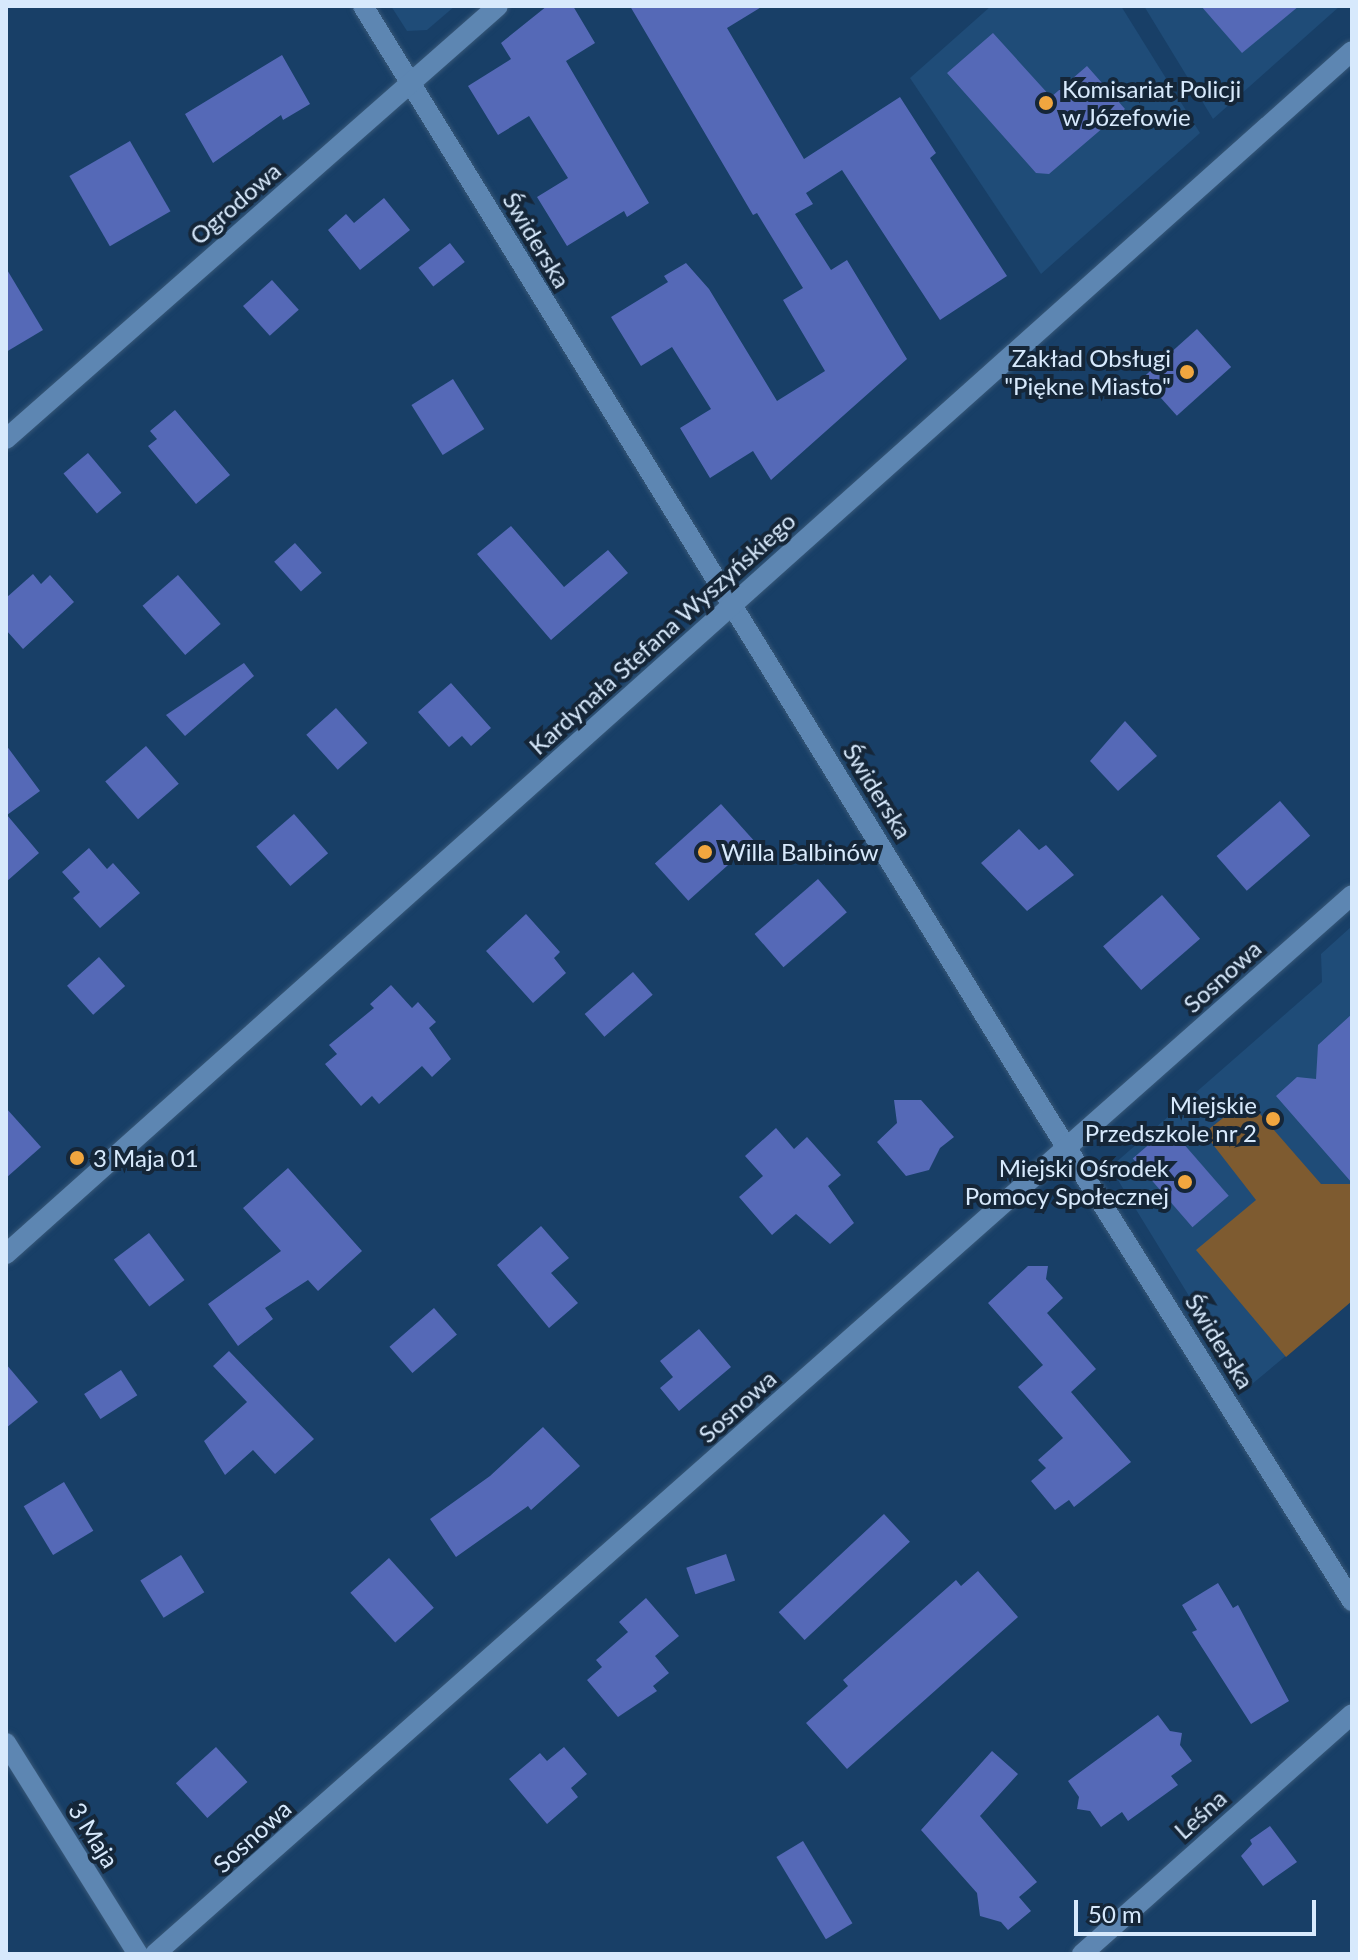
<!DOCTYPE html>
<meta charset="utf-8">
<style>
body{margin:0}
#map{position:relative;width:1358px;height:1960px;overflow:hidden;background:#183f67;font-family:Lato,sans-serif}
div>[style]{position:absolute}
.built>*{inset:0;background:#1f4c78}
.green>*{inset:0;background:#7e5b30}
.building>*{inset:0;background:#5569b7;transform-origin:0 0}
.roads{filter:drop-shadow(0 0 2px #385878) drop-shadow(0 0 2px #385878)}
.minor>*{height:20px;margin:-10px;padding:0 10px;transform-origin:10px;border-radius:10px;background:#5d86b2}
.dots>*{width:22px;height:22px;translate:-50% -50%;box-sizing:border-box;border:4px solid #152638;border-radius:50%}
span{translate:-50% -50%;white-space:nowrap;text-align:center;line-height:1.15;-webkit-text-stroke:8px #152638;paint-order:stroke}
.poi-label{font-size:24px;color:#d7e9fc}
.left{translate:0 -50%;text-align:left}
.right{translate:-100% -50%;text-align:right}
.street-label{font-size:24px;color:#d7e9fc}
.frame{position:absolute;inset:0;border:8px solid #d7e9fc;pointer-events:none}
.scale{position:absolute;left:1074px;top:1900px;width:242px;height:36px;box-sizing:border-box;border:4px solid #d7e9fc;border-top:0;padding-left:10px;font-size:24px;line-height:28px;white-space:nowrap;color:#d7e9fc;-webkit-text-stroke:6px #152638;paint-order:stroke}
</style>
<div id="map">
<div class="built">
<i style="clip-path:polygon(391px 6px,455px 6px,427px 30px,407px 31px)"></i>
<i style="clip-path:polygon(991px 6px,1121px 6px,1200px 133px,1041px 274px,910px 78px)"></i>
<i style="clip-path:polygon(1144px 6px,1340px 6px,1213px 119px)"></i>
<i style="clip-path:polygon(1352px 926px,1352px 1301px,1246px 1389px,1113px 1172px,1114px 1164px,1322px 982px,1321px 954px)"></i>
</div>
<div class="green">
<i style="clip-path:polygon(1247px 1099px,1321px 1184px,1352px 1184px,1352px 1301px,1286px 1357px,1196px 1250px,1256px 1200px,1204px 1133px)"></i>
</div>
<div class="building">
<i style="clip-path:polygon(547px 6px,573px 6px,595px 43px,566px 61px,649px 203px,627px 217px,624px 211px,567px 246px,537px 197px,568px 178px,529px 116px,498px 135px,468px 86px,511px 59px,501px 43px)"></i>
<i style="clip-path:polygon(630px 6px,763px 6px,727px 28px,804px 159px,900px 97px,936px 153px,930px 158px,1007px 276px,940px 320px,842px 170px,806px 193px,813px 204px,795px 214px,831px 270px,847px 260px,907px 359px,771px 480px,753px 451px,710px 478px,680px 428px,711px 409px,672px 347px,641px 366px,611px 317px,668px 282px,664px 276px,686px 263px,709px 289px,777px 401px,825px 371px,783px 300px,803px 288px,757px 213px,753px 215px)"></i>
<i style="clip-path:polygon(1201px 6px,1299px 6px,1242px 53px)"></i>
<i style="clip-path:polygon(993px 33px,1051px 97px,1087px 66px,1125px 109px,1049px 174px,1036px 173px,947px 73px)"></i>
<i style="clip-path:polygon(282px 55px,310px 104px,283px 120px,281px 115px,213px 163px,185px 114px)"></i>
<i style="left:130px;top:141px;width:81px;height:70px;rotate:60deg"></i>
<i style="clip-path:polygon(384px 198px,410px 230px,360px 270px,328px 230px,346px 214px,354px 223px)"></i>
<i style="left:450px;top:243px;width:24px;height:40px;rotate:52deg"></i>
<i style="clip-path:polygon(6px 268px,43px 330px,6px 352px)"></i>
<i style="left:272px;top:280px;width:40px;height:39px;rotate:48deg"></i>
<i style="left:1197px;top:329px;width:51px;height:73px;rotate:48deg"></i>
<i style="left:453px;top:379px;width:59px;height:49px;rotate:58deg"></i>
<i style="clip-path:polygon(175px 410px,230px 475px,196px 504px,148px 446px,157px 439px,150px 431px)"></i>
<i style="left:88px;top:453px;width:52px;height:32px;rotate:50deg"></i>
<i style="clip-path:polygon(511px 526px,564px 587px,608px 550px,628px 573px,551px 640px,477px 554px)"></i>
<i style="left:295px;top:543px;width:40px;height:28px;rotate:48deg"></i>
<i style="clip-path:polygon(33px 574px,41px 584px,50px 575px,74px 602px,23px 649px,6px 630px,6px 598px)"></i>
<i style="left:178px;top:575px;width:65px;height:47px;rotate:49deg"></i>
<i style="clip-path:polygon(244px 663px,254px 676px,185px 736px,166px 715px)"></i>
<i style="clip-path:polygon(451px 683px,491px 728px,471px 746px,462px 736px,449px 747px,418px 712px)"></i>
<i style="left:336px;top:708px;width:47px;height:40px;rotate:48deg"></i>
<i style="clip-path:polygon(1125px 721px,1157px 756px,1118px 791px,1090px 761px)"></i>
<i style="clip-path:polygon(6px 745px,40px 791px,7px 815px,39px 853px,6px 882px)"></i>
<i style="left:146px;top:746px;width:50px;height:54px;rotate:49deg"></i>
<i style="left:1280px;top:801px;width:46px;height:84px;rotate:49deg"></i>
<i style="left:721px;top:804px;width:50px;height:89px;rotate:48deg"></i>
<i style="left:294px;top:814px;width:52px;height:50px;rotate:49deg"></i>
<i style="clip-path:polygon(1019px 829px,1039px 850px,1046px 845px,1074px 875px,1027px 911px,981px 863px)"></i>
<i style="clip-path:polygon(89px 848px,107px 869px,113px 863px,140px 893px,100px 928px,73px 898px,80px 892px,62px 872px)"></i>
<i style="left:818px;top:879px;width:44px;height:84px;rotate:49deg"></i>
<i style="left:1162px;top:895px;width:58px;height:78px;rotate:49deg"></i>
<i style="clip-path:polygon(526px 914px,560px 952px,554px 958px,566px 973px,533px 1003px,486px 951px)"></i>
<i style="left:99px;top:957px;width:39px;height:43px;rotate:48deg"></i>
<i style="left:633px;top:972px;width:30px;height:64px;rotate:49deg"></i>
<i style="clip-path:polygon(391px 985px,412px 1008px,418px 1002px,436px 1022px,429px 1028px,451px 1059px,432px 1077px,422px 1066px,379px 1104px,372px 1096px,361px 1106px,325px 1064px,337px 1054px,329px 1045px,374px 1008px,370px 1004px)"></i>
<i style="clip-path:polygon(1352px 1014px,1352px 1183px,1276px 1096px,1297px 1077px,1316px 1079px,1318px 1045px)"></i>
<i style="clip-path:polygon(894px 1100px,921px 1100px,954px 1137px,940px 1148px,929px 1170px,906px 1176px,877px 1142px,897px 1123px)"></i>
<i style="clip-path:polygon(6px 1108px,41px 1147px,6px 1178px)"></i>
<i style="left:1169px;top:1127px;width:91px;height:48px;rotate:49deg"></i>
<i style="clip-path:polygon(776px 1128px,794px 1149px,807px 1137px,841px 1175px,828px 1186px,854px 1223px,830px 1244px,796px 1214px,772px 1235px,739px 1197px,763px 1176px,745px 1156px)"></i>
<i style="clip-path:polygon(288px 1168px,362px 1251px,318px 1291px,308px 1280px,265px 1308px,273px 1319px,238px 1346px,208px 1304px,281px 1251px,243px 1208px)"></i>
<i style="clip-path:polygon(541px 1226px,569px 1258px,551px 1273px,578px 1303px,549px 1328px,497px 1265px)"></i>
<i style="left:149px;top:1233px;width:59px;height:44px;rotate:53deg"></i>
<i style="clip-path:polygon(1028px 1266px,1048px 1266px,1046px 1279px,1063px 1298px,1047px 1313px,1096px 1369px,1071px 1392px,1131px 1462px,1074px 1507px,1069px 1500px,1055px 1510px,1031px 1481px,1046px 1468px,1038px 1460px,1063px 1438px,1018px 1387px,1043px 1365px,988px 1303px)"></i>
<i style="left:434px;top:1308px;width:35px;height:59px;rotate:49deg"></i>
<i style="clip-path:polygon(699px 1329px,731px 1367px,679px 1411px,660px 1388px,673px 1377px,660px 1361px)"></i>
<i style="clip-path:polygon(229px 1351px,314px 1439px,275px 1474px,253px 1450px,225px 1475px,204px 1441px,247px 1402px,213px 1366px)"></i>
<i style="clip-path:polygon(6px 1364px,38px 1402px,6px 1428px)"></i>
<i style="left:121px;top:1370px;width:30px;height:44px;rotate:57deg"></i>
<i style="clip-path:polygon(543px 1427px,580px 1466px,531px 1510px,528px 1506px,456px 1557px,430px 1519px,490px 1476px)"></i>
<i style="left:64px;top:1482px;width:57px;height:47px;rotate:59deg"></i>
<i style="left:884px;top:1514px;width:38px;height:144px;rotate:47deg"></i>
<i style="left:726px;top:1554px;width:28px;height:42px;rotate:71deg"></i>
<i style="left:181px;top:1555px;width:44px;height:48px;rotate:58deg"></i>
<i style="left:389px;top:1558px;width:67px;height:52px;rotate:48deg"></i>
<i style="clip-path:polygon(978px 1571px,1018px 1617px,847px 1769px,806px 1723px,848px 1686px,843px 1680px,956px 1580px,961px 1586px)"></i>
<i style="clip-path:polygon(1218px 1583px,1233px 1608px,1238px 1605px,1289px 1701px,1251px 1724px,1192px 1632px,1197px 1630px,1182px 1605px)"></i>
<i style="clip-path:polygon(646px 1598px,679px 1636px,655px 1656px,669px 1673px,653px 1686px,657px 1691px,618px 1717px,587px 1680px,602px 1667px,596px 1660px,628px 1632px,619px 1622px)"></i>
<i style="clip-path:polygon(1158px 1715px,1170px 1731px,1182px 1733px,1180px 1745px,1192px 1761px,1171px 1776px,1178px 1785px,1128px 1821px,1122px 1812px,1101px 1827px,1090px 1811px,1077px 1809px,1079px 1797px,1068px 1781px)"></i>
<i style="left:216px;top:1747px;width:47px;height:54px;rotate:48deg"></i>
<i style="clip-path:polygon(564px 1747px,587px 1774px,571px 1788px,578px 1797px,547px 1824px,509px 1779px,540px 1753px,547px 1761px)"></i>
<i style="clip-path:polygon(992px 1751px,1018px 1774px,980px 1816px,1037px 1882px,1019px 1897px,1031px 1911px,1008px 1930px,1001px 1922px,980px 1916px,977px 1893px,921px 1830px)"></i>
<i style="clip-path:polygon(1270px 1826px,1297px 1862px,1263px 1886px,1241px 1856px,1252px 1844px,1250px 1840px)"></i>
<i style="left:803px;top:1841px;width:96px;height:31px;rotate:59deg"></i>
</div>
<div class="roads">
<div class="minor">
<i style="left:363px;top:6px;width:1306px;rotate:58.37deg"></i>
<i style="left:1048px;top:1118px;width:571px;rotate:57.81deg"></i>
<i style="left:6px;top:439px;width:655px;rotate:-41.35deg"></i>
<i style="left:6px;top:1254px;width:1805px;rotate:-41.79deg"></i>
<i style="left:6px;top:1743px;width:249px;rotate:58deg"></i>
<i style="left:155px;top:1954px;width:1598px;rotate:-41.5deg"></i>
<i style="left:1082px;top:1954px;width:361px;rotate:-41.6deg"></i>
</div>
</div>
<div class="dots">
<i style="left:1046px;top:103px;background:#f1a63f"></i>
<i style="left:1187px;top:372px;background:#f1a63f"></i>
<i style="left:705px;top:852px;background:#f1a63f"></i>
<i style="left:1273px;top:1119px;background:#f1a63f"></i>
<i style="left:77px;top:1158px;background:#f1a63f"></i>
<i style="left:1185px;top:1182px;background:#f1a63f"></i>
</div>
<div class="poi-label">
<span class="left" style="left:1062px;top:103px">Komisariat Policji<br>w Józefowie</span>
<span class="right" style="left:1171px;top:372px">Zakład Obsługi<br>"Piękne Miasto"</span>
<span class="left" style="left:721px;top:852px">Willa Balbinów</span>
<span class="right" style="left:1257px;top:1119px">Miejskie<br>Przedszkole nr 2</span>
<span class="left" style="left:93px;top:1158px">3 Maja 01</span>
<span class="right" style="left:1169px;top:1182px">Miejski Ośrodek<br>Pomocy Społecznej</span>
</div>
<div class="street-label">
<span style="left:235px;top:203px;rotate:-41deg">Ogrodowa</span>
<span style="left:537px;top:240px;rotate:59deg">Świderska</span>
<span style="left:662px;top:633px;rotate:-42deg">Kardynała Stefana Wyszyńskiego</span>
<span style="left:878px;top:791px;rotate:58deg">Świderska</span>
<span style="left:1222px;top:976px;rotate:-42deg">Sosnowa</span>
<span style="left:1220px;top:1341px;rotate:58deg">Świderska</span>
<span style="left:737px;top:1406px;rotate:-42deg">Sosnowa</span>
<span style="left:1200px;top:1814px;rotate:-42deg">Leśna</span>
<span style="left:94px;top:1835px;rotate:58deg">3 Maja</span>
<span style="left:252px;top:1836px;rotate:-42deg">Sosnowa</span>
</div>
<div class="frame"></div>
<div class="scale">50 m</div>
</div>
